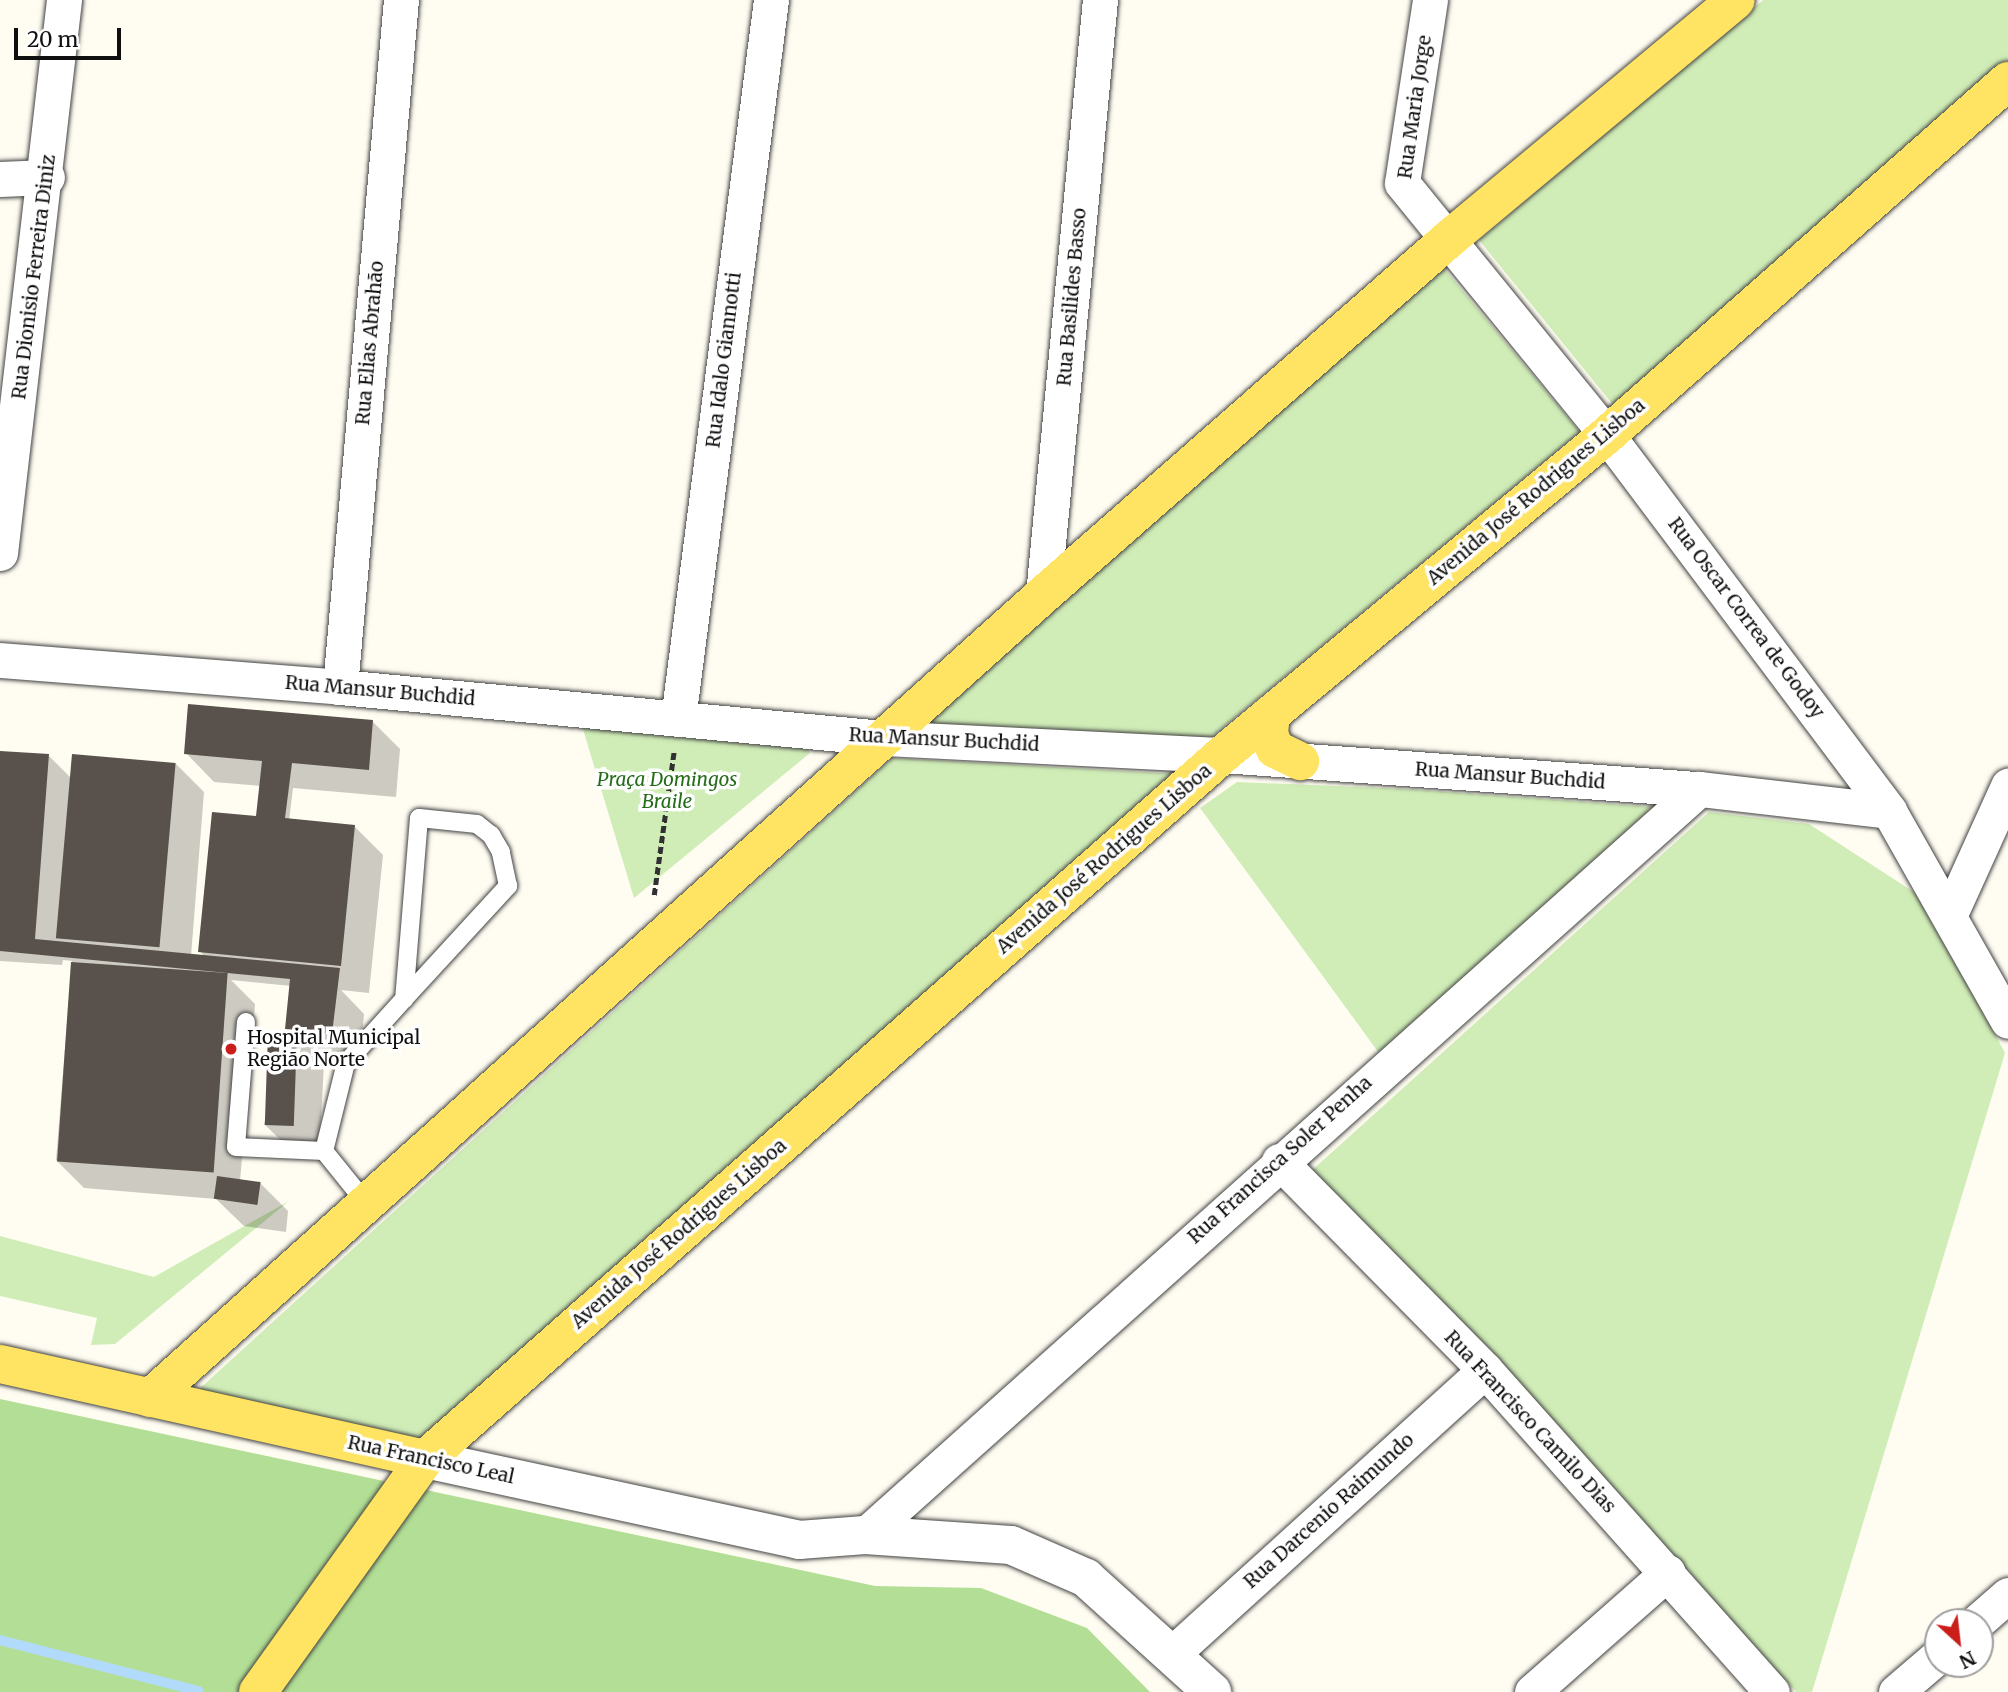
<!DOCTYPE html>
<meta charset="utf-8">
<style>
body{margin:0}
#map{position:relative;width:2008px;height:1692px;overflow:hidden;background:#fffdf2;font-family:Merriweather,serif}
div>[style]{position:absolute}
.green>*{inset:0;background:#d0edb7}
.forest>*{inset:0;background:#b2df95}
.shadow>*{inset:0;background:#0003}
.stream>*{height:10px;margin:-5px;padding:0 5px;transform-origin:5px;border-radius:5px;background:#b2dbfb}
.building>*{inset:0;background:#59514b;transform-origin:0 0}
.path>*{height:4.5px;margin-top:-2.25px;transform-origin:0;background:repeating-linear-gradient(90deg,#313131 0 7px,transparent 0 10.5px)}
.roads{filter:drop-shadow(0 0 2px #424242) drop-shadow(0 0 2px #424242)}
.service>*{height:18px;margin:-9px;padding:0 9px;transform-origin:9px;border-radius:9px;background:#fff}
.minor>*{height:35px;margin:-17.5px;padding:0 17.5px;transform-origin:17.5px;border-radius:17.5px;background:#fff}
.tertiary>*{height:38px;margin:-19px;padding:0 19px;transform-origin:19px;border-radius:19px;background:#fff}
.primary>*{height:38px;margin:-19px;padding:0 19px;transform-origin:19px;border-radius:19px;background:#ffe362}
.dots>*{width:19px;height:19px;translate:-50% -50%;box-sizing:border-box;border:4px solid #fff;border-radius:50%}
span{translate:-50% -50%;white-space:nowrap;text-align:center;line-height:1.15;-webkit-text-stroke:7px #fff;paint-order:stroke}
.street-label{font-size:19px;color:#0f0f0f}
.park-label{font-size:19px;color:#256d19;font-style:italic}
.poi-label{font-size:19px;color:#0f0f0f}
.left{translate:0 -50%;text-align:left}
.north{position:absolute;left:1924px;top:1608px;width:70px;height:70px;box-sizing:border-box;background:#fff;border:2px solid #9f9f9f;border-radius:50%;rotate:153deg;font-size:19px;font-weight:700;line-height:28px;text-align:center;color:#0f0f0f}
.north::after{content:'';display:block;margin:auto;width:24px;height:32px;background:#cb1e1b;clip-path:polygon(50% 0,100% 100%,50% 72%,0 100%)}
.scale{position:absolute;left:14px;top:28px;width:107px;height:32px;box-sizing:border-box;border:4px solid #0f0f0f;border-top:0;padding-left:9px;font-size:21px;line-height:24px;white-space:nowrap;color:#0f0f0f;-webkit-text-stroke:5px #fff;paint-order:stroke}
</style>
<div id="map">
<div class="green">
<i style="clip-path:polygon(1763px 0,2008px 0,2008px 63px,1614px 406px,1479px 240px)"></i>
<i style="clip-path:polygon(1441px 265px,1580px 432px,1210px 738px,921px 725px)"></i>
<i style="clip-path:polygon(582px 726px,801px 737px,810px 753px,634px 898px)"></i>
<i style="clip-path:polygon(892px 758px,1178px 774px,421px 1439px,197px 1391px)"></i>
<i style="clip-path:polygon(1237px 782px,1406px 789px,1653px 807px,1379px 1053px,1200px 808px)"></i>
<i style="clip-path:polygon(1709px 812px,1809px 824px,1923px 898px,2005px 1053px,1812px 1692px,1796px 1692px,1310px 1172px)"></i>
<i style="clip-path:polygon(289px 1201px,115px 1344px,91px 1345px,97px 1318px,0 1296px,0 1236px,154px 1277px)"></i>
</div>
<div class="forest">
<i style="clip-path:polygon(0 1399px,875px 1586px,981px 1588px,1087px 1628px,1150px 1692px,0 1692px)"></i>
</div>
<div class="shadow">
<i style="clip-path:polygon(372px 721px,400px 749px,396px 797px,293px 788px,289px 821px,355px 827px,383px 855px,369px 993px,341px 990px,364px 1014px,360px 1061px,317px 1057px,324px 1064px,319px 1154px,293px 1152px,264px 1124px,294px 1036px,287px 1029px,291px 986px,231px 980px,255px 1004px,240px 1181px,260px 1183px,288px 1211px,286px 1232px,244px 1226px,216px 1199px,84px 1188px,56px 1160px,72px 961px,63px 960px,62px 965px,0 961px,0 752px,49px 756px,72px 779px,176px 764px,204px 792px,191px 956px,205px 957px,200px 951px,258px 818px,261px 786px,214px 782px,186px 753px)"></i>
</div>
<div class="stream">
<i style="left:0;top:1640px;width:205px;rotate:14.4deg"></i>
</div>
<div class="building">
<i style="clip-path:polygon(188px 704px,373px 720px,369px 770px,292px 763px,285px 818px,355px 825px,341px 966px,198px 952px,212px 812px,256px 816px,262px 761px,184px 754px)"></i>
<i style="clip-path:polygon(0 751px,49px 754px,35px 939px,340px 968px,332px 1034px,285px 1029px,290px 979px,0 951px)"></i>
<i style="left:72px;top:754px;width:104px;height:185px;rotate:5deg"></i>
<i style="left:71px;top:962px;width:157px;height:200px;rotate:4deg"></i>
<i style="left:268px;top:1033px;width:29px;height:92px;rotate:2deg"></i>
<i style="left:217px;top:1176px;width:44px;height:23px;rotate:8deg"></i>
</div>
<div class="path">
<i style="left:654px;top:895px;width:145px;rotate:-82.1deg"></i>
</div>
<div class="roads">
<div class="service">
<i style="left:246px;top:1022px;width:125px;rotate:94.6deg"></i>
<i style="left:236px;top:1147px;width:88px;rotate:2.6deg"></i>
<i style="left:366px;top:1203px;width:67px;rotate:-128.9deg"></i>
<i style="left:324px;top:1151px;width:91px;rotate:-76deg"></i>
<i style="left:346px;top:1063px;width:86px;rotate:-47.8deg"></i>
<i style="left:404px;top:999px;width:154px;rotate:-47.4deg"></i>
<i style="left:508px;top:886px;width:35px;rotate:-102deg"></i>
<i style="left:501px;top:852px;width:20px;rotate:-120deg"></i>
<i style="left:491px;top:835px;width:18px;rotate:-142deg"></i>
<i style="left:477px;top:824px;width:58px;rotate:-174.1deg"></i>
<i style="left:419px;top:818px;width:182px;rotate:94.7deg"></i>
</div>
<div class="minor">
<i style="left:1430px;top:0;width:185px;rotate:98.7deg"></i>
<i style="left:1402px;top:183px;width:325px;rotate:50.9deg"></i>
<i style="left:1607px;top:435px;width:470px;rotate:53.1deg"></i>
<i style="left:1889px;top:811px;width:241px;rotate:60.5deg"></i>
<i style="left:0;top:179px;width:47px;rotate:-2.4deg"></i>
<i style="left:0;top:553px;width:557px;rotate:-83.4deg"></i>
<i style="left:1043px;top:595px;width:598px;rotate:-84.53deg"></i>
<i style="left:0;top:660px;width:341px;rotate:4.5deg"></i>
<i style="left:340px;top:687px;width:545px;rotate:5.37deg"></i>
<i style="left:883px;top:738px;width:339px;rotate:2.9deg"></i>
<i style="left:1222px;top:755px;width:478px;rotate:4.1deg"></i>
<i style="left:1699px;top:789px;width:191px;rotate:6.6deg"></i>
<i style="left:340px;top:687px;width:690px;rotate:-84.93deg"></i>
<i style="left:678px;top:719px;width:725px;rotate:-82.63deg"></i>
<i style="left:1950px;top:914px;width:141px;rotate:-65.6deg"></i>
<i style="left:1279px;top:1161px;width:293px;rotate:45.4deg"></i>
<i style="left:1485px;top:1370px;width:431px;rotate:48.3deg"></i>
<i style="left:865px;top:1535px;width:1119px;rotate:-41.81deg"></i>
<i style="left:1977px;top:1622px;width:41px;rotate:-41.1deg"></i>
<i style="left:1173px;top:1653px;width:421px;rotate:-42.2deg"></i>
<i style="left:1532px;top:1692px;width:181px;rotate:-41.4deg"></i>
<i style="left:1896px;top:1692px;width:55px;rotate:-40.6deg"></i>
</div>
<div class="tertiary">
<i style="left:425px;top:1459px;width:383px;rotate:12.2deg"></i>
<i style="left:799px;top:1540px;width:66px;rotate:-4.3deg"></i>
<i style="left:865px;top:1535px;width:146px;rotate:3.9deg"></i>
<i style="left:1011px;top:1545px;width:82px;rotate:23.7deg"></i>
<i style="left:1086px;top:1578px;width:170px;rotate:42.1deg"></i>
</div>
<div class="primary">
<i style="left:1271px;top:714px;width:20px;rotate:96deg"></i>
<i style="left:1269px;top:734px;width:16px;rotate:68deg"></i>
<i style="left:1275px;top:749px;width:28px;rotate:26deg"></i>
<i style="left:0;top:1364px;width:435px;rotate:12.6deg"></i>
<i style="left:150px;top:1398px;width:1201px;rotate:-41.96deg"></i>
<i style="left:1043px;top:595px;width:540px;rotate:-41.25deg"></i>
<i style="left:1449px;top:239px;width:373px;rotate:-39.8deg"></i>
<i style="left:258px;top:1692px;width:287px;rotate:-54.4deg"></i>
<i style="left:425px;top:1459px;width:1063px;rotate:-41.45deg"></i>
<i style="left:1222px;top:755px;width:501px;rotate:-39.73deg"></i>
<i style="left:1607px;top:435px;width:535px;rotate:-41.44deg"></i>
</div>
</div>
<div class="dots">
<i style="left:231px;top:1049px;background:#cb1e1b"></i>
</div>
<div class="street-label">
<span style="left:1415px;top:107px;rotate:-82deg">Rua Maria Jorge</span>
<span style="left:34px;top:277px;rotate:-83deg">Rua Dionisio Ferreira Diniz</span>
<span style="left:1072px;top:297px;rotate:-85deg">Rua Basilides Basso</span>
<span style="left:370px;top:343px;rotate:-85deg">Rua Elias Abrahão</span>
<span style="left:724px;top:360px;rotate:-83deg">Rua Idalo Giannotti</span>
<span style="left:1536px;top:492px;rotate:-40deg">Avenida José Rodrigues Lisboa</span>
<span style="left:1746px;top:618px;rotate:53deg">Rua Oscar Correa de Godoy</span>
<span style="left:380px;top:691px;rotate:5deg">Rua Mansur Buchdid</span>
<span style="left:944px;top:740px;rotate:3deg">Rua Mansur Buchdid</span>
<span style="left:1510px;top:776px;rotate:4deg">Rua Mansur Buchdid</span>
<span style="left:1104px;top:859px;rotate:-41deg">Avenida José Rodrigues Lisboa</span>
<span style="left:1280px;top:1160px;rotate:-42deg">Rua Francisca Soler Penha</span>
<span style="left:679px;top:1234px;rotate:-41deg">Avenida José Rodrigues Lisboa</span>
<span style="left:1530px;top:1422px;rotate:47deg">Rua Francisco Camilo Dias</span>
<span style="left:431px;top:1460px;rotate:12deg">Rua Francisco Leal</span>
<span style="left:1329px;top:1511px;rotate:-42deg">Rua Darcenio Raimundo</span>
</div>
<div class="park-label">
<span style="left:667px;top:791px">Praça Domingos<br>Braile</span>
</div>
<div class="poi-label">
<span class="left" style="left:247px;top:1049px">Hospital Municipal<br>Região Norte</span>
</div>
<div class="north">N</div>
<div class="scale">20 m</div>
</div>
